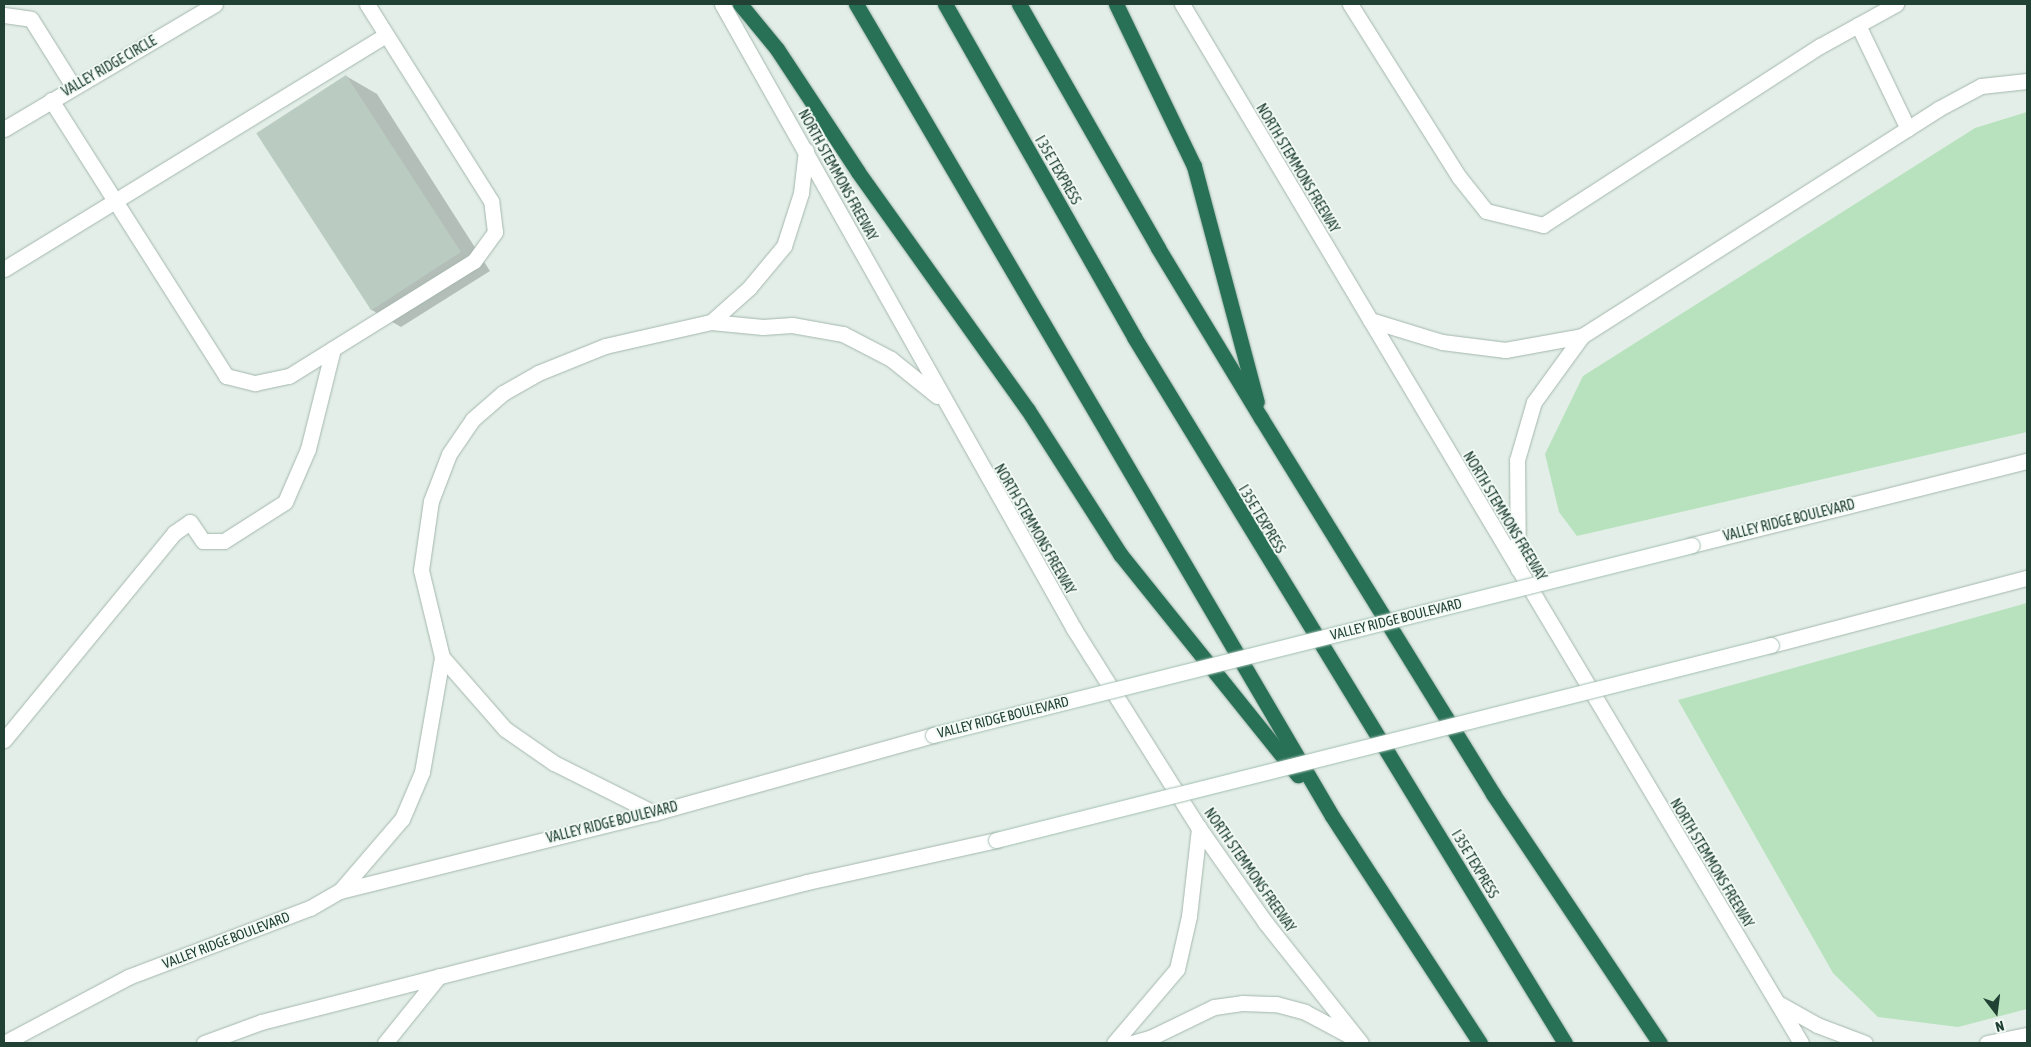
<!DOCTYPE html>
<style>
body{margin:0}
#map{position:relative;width:2031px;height:1047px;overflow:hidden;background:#e2eee7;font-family:"Asap Condensed",sans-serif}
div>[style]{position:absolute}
.green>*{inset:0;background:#b8e2bd}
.shadow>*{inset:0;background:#0003}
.building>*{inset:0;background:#baccc2;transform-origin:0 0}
.roads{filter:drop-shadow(0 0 1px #a4b7ad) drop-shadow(0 0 1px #a4b7ad)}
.service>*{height:15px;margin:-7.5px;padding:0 7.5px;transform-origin:7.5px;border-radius:7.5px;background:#fff}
.minor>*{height:15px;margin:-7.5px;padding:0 7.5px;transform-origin:7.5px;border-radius:7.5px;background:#fff}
.secondary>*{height:15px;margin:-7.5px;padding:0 7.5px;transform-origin:7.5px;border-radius:7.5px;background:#fff}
.motorway>*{height:15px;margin:-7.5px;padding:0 7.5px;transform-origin:7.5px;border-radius:7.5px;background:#287157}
.bridges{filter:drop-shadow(0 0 1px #a2beb0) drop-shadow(0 0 1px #a2beb0)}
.secondary-bridge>*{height:15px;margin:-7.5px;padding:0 7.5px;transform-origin:7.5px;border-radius:7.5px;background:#fff}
span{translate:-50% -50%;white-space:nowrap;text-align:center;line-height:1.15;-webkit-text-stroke:4px #f3faf6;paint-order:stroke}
.street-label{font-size:14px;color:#204133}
.frame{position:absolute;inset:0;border:5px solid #204133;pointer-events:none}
.north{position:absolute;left:1971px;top:987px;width:50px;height:50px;-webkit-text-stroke:4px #f3faf6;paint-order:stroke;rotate:165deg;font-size:14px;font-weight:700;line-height:20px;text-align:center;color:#204133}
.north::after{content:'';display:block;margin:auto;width:18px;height:22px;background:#204133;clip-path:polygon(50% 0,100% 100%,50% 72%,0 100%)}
</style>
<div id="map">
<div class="green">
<i style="clip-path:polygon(2027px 112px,2027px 432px,1577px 536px,1559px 512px,1545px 454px,1583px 376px,1975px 128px)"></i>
<i style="clip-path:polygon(2027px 603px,2027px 1009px,1958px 1027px,1878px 1017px,1833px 973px,1678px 700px)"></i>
</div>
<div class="shadow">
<i style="clip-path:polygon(346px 76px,377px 94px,490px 271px,401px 327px,370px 309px)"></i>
</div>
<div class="building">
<i style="left:346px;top:75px;width:211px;height:107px;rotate:57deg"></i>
</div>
<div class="roads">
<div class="service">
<i style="left:1350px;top:4px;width:204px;rotate:57.8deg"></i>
<i style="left:1459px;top:177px;width:43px;rotate:51.5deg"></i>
<i style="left:1486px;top:211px;width:59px;rotate:13.8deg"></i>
<i style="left:1543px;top:225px;width:330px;rotate:-32.9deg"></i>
<i style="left:1820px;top:46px;width:87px;rotate:-28.9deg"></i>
<i style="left:4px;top:15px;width:27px;rotate:8deg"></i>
<i style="left:31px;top:19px;width:79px;rotate:57.9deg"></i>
<i style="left:1858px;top:25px;width:115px;rotate:64.3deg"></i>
<i style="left:51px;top:100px;width:327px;rotate:57.6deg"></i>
<i style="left:226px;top:376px;width:30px;rotate:14deg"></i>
<i style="left:255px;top:383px;width:35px;rotate:-12deg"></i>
<i style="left:289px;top:376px;width:218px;rotate:-31.9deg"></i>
<i style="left:474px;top:261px;width:36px;rotate:-54deg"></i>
<i style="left:495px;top:232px;width:31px;rotate:-97deg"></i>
<i style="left:491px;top:201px;width:233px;rotate:-122.2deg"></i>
<i style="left:4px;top:269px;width:448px;rotate:-31.5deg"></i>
<i style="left:4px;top:740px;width:268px;rotate:-50.6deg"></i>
<i style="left:174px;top:533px;width:19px;rotate:-35deg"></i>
<i style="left:190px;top:522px;width:23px;rotate:56deg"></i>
<i style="left:203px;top:541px;width:21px"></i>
<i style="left:224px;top:541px;width:72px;rotate:-32.6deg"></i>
<i style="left:285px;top:502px;width:58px;rotate:-66.5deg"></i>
<i style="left:308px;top:449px;width:103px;rotate:-76deg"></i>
</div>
<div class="minor">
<i style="left:4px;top:129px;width:245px;rotate:-30.6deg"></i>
</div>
<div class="secondary">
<i style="left:722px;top:4px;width:717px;rotate:60.61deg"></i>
<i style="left:1074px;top:629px;width:235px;rotate:57.9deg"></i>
<i style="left:1199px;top:828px;width:115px;rotate:54.9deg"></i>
<i style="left:1265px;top:922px;width:154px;rotate:51.6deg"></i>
<i style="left:1182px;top:4px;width:1209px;rotate:59.21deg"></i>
<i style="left:1370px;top:320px;width:75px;rotate:17deg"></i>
<i style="left:1442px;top:342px;width:64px;rotate:7.2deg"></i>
<i style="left:1505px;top:350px;width:78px;rotate:-10.3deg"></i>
<i style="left:1582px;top:336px;width:422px;rotate:-32.5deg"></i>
<i style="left:1938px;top:109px;width:49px;rotate:-28.1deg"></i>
<i style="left:1981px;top:86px;width:46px;rotate:-6.2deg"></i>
<i style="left:711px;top:322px;width:51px;rotate:-41.8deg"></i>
<i style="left:749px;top:288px;width:55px;rotate:-50.2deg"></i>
<i style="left:784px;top:246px;width:56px;rotate:-72.2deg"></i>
<i style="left:801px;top:193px;width:43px;rotate:-83.4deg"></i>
<i style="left:1692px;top:545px;width:345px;rotate:-14.1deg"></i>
<i style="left:1518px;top:569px;width:109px;rotate:-90.5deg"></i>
<i style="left:1517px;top:460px;width:60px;rotate:-73.7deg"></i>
<i style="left:1534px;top:402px;width:82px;rotate:-54deg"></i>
<i style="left:1771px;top:645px;width:265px;rotate:-14.7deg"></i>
<i style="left:442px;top:657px;width:96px;rotate:48.8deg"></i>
<i style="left:505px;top:729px;width:60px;rotate:34.8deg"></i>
<i style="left:554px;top:763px;width:112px;rotate:26.6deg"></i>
<i style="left:340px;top:891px;width:95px;rotate:-49.3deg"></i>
<i style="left:402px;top:819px;width:51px;rotate:-66.9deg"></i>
<i style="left:422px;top:772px;width:117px;rotate:-80.1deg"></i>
<i style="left:442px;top:657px;width:89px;rotate:-103.6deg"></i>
<i style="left:421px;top:570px;width:70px;rotate:-81.8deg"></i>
<i style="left:431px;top:501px;width:50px;rotate:-69deg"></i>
<i style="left:449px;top:454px;width:42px;rotate:-55.6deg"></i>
<i style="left:473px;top:419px;width:40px;rotate:-41deg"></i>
<i style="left:503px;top:393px;width:40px;rotate:-29.7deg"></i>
<i style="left:538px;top:373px;width:72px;rotate:-21.9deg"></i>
<i style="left:605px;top:346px;width:109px;rotate:-12.8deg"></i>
<i style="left:711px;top:322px;width:52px;rotate:5.5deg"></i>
<i style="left:763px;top:327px;width:29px;rotate:-4deg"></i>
<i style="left:792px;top:325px;width:52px;rotate:10deg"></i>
<i style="left:843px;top:334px;width:54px;rotate:27.5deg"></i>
<i style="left:891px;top:359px;width:59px;rotate:38.8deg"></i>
<i style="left:1778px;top:1003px;width:45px;rotate:29.4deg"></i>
<i style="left:1817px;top:1025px;width:51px;rotate:20.6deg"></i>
<i style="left:4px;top:1043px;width:140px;rotate:-28deg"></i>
<i style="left:128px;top:977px;width:195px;rotate:-20.8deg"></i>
<i style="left:310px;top:908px;width:34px;rotate:-30deg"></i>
<i style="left:340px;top:891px;width:324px;rotate:-14deg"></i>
<i style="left:654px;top:813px;width:290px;rotate:-15.6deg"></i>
<i style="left:204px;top:1043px;width:61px;rotate:-20.2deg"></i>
<i style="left:261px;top:1022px;width:564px;rotate:-14.38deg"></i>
<i style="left:807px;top:882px;width:194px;rotate:-12.5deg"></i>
<i style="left:385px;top:1043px;width:86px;rotate:-51.1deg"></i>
<i style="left:1114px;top:1043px;width:97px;rotate:-49.6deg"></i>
<i style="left:1177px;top:969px;width:54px;rotate:-77.2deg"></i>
<i style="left:1189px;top:916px;width:89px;rotate:-83.5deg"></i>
<i style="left:1132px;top:1043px;width:19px;rotate:-16deg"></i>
<i style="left:1150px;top:1038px;width:71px;rotate:-25.8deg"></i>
<i style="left:1214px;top:1007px;width:28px;rotate:-8deg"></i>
<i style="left:1242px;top:1003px;width:34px;rotate:2deg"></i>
<i style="left:1276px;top:1004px;width:30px;rotate:15deg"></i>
<i style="left:1305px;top:1012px;width:53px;rotate:28deg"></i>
<i style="left:1987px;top:1043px;width:41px;rotate:-11.3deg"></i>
</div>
<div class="motorway">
<i style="left:740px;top:4px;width:58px;rotate:50.6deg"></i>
<i style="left:777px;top:49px;width:147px;rotate:56.6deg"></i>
<i style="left:858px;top:172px;width:292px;rotate:54.5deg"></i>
<i style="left:1028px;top:410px;width:171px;rotate:57.4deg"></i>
<i style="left:1120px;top:554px;width:284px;rotate:51.2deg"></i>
<i style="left:856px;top:4px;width:941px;rotate:59.62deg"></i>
<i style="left:1332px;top:816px;width:271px;rotate:56.9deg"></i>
<i style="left:945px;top:4px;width:383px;rotate:60.4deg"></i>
<i style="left:1134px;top:337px;width:827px;rotate:58.6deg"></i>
<i style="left:1019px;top:4px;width:281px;rotate:60.3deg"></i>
<i style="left:1158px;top:248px;width:199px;rotate:58.8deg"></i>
<i style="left:1261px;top:418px;width:442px;rotate:58.3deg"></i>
<i style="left:1493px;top:794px;width:300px;rotate:56.2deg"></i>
<i style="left:1116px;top:4px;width:180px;rotate:64.3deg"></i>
<i style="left:1194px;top:166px;width:244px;rotate:75.1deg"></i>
</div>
</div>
<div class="bridges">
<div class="secondary-bridge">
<i style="left:933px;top:735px;width:782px;rotate:-14.05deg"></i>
<i style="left:996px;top:840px;width:799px;rotate:-14.12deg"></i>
</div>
</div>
<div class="street-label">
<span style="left:109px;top:66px;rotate:-30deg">VALLEY RIDGE CIRCLE</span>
<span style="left:1298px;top:168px;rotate:59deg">NORTH STEMMONS FREEWAY</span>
<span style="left:1058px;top:170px;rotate:60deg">I 35E TEXPRESS</span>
<span style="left:838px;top:175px;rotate:61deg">NORTH STEMMONS FREEWAY</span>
<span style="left:1505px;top:516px;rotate:59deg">NORTH STEMMONS FREEWAY</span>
<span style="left:1262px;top:519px;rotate:59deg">I 35E TEXPRESS</span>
<span style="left:1789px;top:520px;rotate:-14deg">VALLEY RIDGE BOULEVARD</span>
<span style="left:1035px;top:529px;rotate:60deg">NORTH STEMMONS FREEWAY</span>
<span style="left:1396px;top:619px;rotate:-14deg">VALLEY RIDGE BOULEVARD</span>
<span style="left:1003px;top:717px;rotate:-14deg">VALLEY RIDGE BOULEVARD</span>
<span style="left:612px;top:822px;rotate:-14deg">VALLEY RIDGE BOULEVARD</span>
<span style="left:1712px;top:863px;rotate:59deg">NORTH STEMMONS FREEWAY</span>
<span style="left:1475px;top:864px;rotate:59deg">I 35E TEXPRESS</span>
<span style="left:1250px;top:870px;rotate:55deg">NORTH STEMMONS FREEWAY</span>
<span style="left:226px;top:940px;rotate:-21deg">VALLEY RIDGE BOULEVARD</span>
</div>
<div class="frame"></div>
<div class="north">N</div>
</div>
